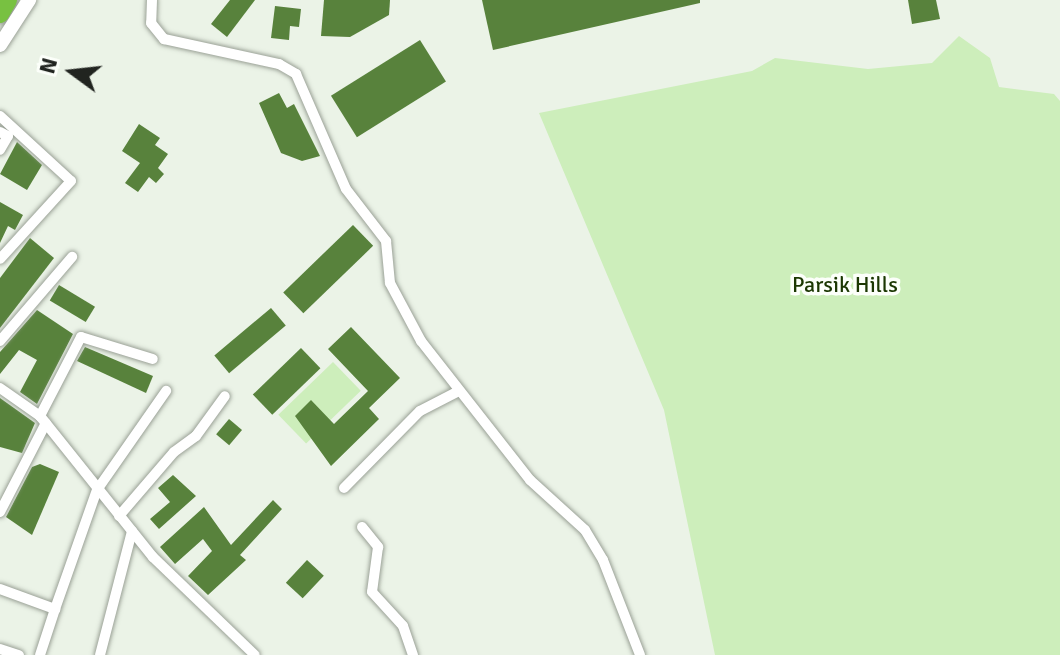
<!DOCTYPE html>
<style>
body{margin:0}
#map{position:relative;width:1060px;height:655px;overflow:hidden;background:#ebf3e7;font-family:Signika,sans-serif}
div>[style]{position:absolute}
.green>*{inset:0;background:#cdeebb;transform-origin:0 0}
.building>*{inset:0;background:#58823c;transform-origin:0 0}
.roads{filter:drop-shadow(0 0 2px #9aa196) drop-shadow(0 0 2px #9aa196)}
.street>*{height:10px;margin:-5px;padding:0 5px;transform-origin:5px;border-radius:5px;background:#fff}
.secondary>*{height:14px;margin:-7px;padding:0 7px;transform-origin:7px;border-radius:7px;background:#fff}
.highway>*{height:18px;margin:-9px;padding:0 9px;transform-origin:9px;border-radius:9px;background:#78c141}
span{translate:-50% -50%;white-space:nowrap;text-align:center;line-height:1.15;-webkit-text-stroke:7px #fcfffa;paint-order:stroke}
.park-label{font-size:22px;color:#1b3702}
.north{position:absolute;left:32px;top:32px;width:80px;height:80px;-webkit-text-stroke:6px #fcfffa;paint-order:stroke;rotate:285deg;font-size:22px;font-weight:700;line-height:32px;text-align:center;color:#212420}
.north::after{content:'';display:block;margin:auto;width:28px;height:36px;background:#212420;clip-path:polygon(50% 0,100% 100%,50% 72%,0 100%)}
</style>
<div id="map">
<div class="green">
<i style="clip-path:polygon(959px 36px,990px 58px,999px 87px,1054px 94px,1060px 101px,1060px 655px,715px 655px,664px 410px,539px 113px,752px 71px,775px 58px,868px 69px,932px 63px)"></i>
<i style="left:333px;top:362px;width:40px;height:76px;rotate:46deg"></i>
</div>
<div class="building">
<i style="clip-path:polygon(230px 0,255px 0,227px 37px,211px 24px)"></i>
<i style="clip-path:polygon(324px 0,390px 0,389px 15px,350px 37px,321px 36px)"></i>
<i style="clip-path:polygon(482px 0,700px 0,700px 3px,493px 50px)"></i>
<i style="clip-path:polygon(908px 0,936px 0,940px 19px,912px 24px)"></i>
<i style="clip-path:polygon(275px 6px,301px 9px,299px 27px,290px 26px,289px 40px,271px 38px)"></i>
<i style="left:420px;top:40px;width:49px;height:105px;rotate:58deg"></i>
<i style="clip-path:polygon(279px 93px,287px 108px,294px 104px,320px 156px,302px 161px,281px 153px,259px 103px)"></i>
<i style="clip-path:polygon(139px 124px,160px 138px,155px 145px,168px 154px,158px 168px,164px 174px,156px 183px,149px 177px,138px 192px,125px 183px,140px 163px,122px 151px)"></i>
<i style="clip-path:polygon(17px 142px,42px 165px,27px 190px,0 174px)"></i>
<i style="clip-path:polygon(0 202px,23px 215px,15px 230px,8px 226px,0 243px)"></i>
<i style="left:353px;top:225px;width:29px;height:97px;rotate:46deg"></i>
<i style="clip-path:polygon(30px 238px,54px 258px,0 328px,0 278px)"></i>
<i style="left:59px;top:285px;width:42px;height:18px;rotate:31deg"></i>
<i style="left:271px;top:308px;width:23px;height:74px;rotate:50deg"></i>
<i style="clip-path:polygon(37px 310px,73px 334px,37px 404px,20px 392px,37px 360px,19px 350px,0 374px,0 352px)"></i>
<i style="clip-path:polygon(351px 327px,400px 378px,369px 408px,379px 419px,331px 466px,295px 416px,311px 400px,334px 424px,368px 391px,328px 349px)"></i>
<i style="clip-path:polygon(85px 347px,153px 376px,146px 393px,77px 361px)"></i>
<i style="left:301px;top:348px;width:28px;height:67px;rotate:46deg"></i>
<i style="clip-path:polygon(0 398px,35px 423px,22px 453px,0 447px)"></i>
<i style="left:229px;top:419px;width:17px;height:20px;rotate:40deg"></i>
<i style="clip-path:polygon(40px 464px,59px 472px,32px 535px,6px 517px,32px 467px)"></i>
<i style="clip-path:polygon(173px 475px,196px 496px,159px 529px,150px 519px,170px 502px,158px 488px)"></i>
<i style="clip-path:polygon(273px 500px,282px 509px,240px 555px,246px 560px,208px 595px,188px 576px,212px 551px,203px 539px,175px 564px,160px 547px,204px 507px,231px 545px)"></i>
<i style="left:307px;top:560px;width:23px;height:31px;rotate:43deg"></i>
</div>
<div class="roads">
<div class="street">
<i style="left:152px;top:0;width:23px;rotate:92deg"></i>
<i style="left:151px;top:23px;width:21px;rotate:51deg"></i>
<i style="left:164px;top:39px;width:118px;rotate:12.3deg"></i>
<i style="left:279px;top:64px;width:20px;rotate:30deg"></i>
<i style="left:296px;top:74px;width:125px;rotate:66.5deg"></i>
<i style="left:346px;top:189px;width:66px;rotate:52.4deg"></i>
<i style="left:386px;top:241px;width:42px;rotate:84.6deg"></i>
<i style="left:390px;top:283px;width:66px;rotate:61.9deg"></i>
<i style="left:421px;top:341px;width:177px;rotate:51.9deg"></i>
<i style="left:530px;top:480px;width:74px;rotate:42.3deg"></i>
<i style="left:585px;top:530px;width:35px;rotate:59deg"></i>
<i style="left:603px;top:560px;width:102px;rotate:68.7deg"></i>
<i style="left:0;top:116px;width:96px;rotate:42.5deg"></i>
<i style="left:71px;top:181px;width:105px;rotate:132.3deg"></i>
<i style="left:0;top:132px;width:9px;rotate:27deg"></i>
<i style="left:8px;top:136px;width:16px;rotate:120deg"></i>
<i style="left:0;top:341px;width:111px;rotate:-49.4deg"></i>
<i style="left:0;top:388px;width:49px;rotate:35deg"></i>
<i style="left:40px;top:416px;width:181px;rotate:51.3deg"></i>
<i style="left:153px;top:557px;width:141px;rotate:43.9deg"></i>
<i style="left:40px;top:416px;width:89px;rotate:-62.6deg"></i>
<i style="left:81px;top:337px;width:75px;rotate:17deg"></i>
<i style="left:344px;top:488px;width:108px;rotate:-45.4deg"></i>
<i style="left:420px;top:411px;width:42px;rotate:-27.2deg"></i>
<i style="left:0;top:512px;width:100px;rotate:-62.7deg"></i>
<i style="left:119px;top:516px;width:84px;rotate:-49.3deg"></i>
<i style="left:174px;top:452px;width:27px;rotate:-36deg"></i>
<i style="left:196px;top:436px;width:49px;rotate:-54.1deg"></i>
<i style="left:362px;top:527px;width:26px;rotate:51deg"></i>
<i style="left:378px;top:547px;width:45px;rotate:97.6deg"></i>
<i style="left:372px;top:592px;width:46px;rotate:47.6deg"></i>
<i style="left:403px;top:626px;width:31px;rotate:71deg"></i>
<i style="left:0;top:589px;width:59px;rotate:20deg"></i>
<i style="left:55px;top:609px;width:126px;rotate:-70.6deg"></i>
<i style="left:97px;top:490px;width:121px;rotate:-55.1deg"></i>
<i style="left:0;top:649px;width:20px;rotate:18deg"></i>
<i style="left:40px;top:655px;width:48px;rotate:-71.9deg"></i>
<i style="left:100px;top:655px;width:128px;rotate:-75.5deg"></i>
</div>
<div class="secondary">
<i style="left:0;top:45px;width:54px;rotate:-57.2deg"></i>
</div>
<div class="highway">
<i style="left:0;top:14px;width:16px;rotate:-60deg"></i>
</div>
</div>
<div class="park-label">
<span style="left:845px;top:285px">Parsik Hills</span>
</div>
<div class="north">N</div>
</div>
